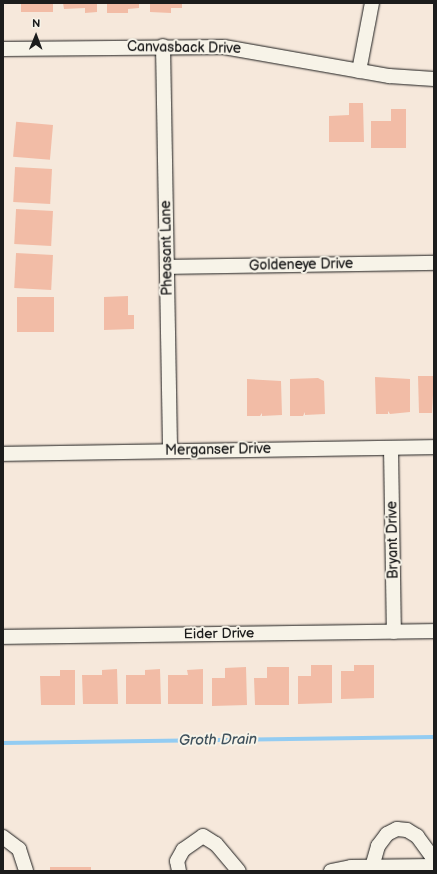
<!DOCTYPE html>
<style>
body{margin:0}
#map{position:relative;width:437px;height:874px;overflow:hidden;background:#f6e8db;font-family:"Balsamiq Sans",sans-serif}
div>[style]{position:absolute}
.stream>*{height:4px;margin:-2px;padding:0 2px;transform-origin:2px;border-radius:2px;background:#93ccf2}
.building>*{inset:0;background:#f2bca6;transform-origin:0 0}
.roads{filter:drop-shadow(0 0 1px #1c1c1c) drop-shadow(0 0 1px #1c1c1c)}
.street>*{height:14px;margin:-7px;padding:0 7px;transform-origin:7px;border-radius:7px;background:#f7f3e8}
span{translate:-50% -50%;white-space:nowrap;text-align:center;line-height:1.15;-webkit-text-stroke:4px #f7f3e8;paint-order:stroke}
.street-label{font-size:14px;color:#1c1c1c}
.water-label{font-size:15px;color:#40515c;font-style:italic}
.frame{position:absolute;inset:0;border:4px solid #1c1c1c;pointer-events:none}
.north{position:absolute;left:16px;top:16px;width:40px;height:40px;-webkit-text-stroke:3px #f7f3e8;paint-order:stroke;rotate:1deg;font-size:11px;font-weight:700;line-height:16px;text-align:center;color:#1c1c1c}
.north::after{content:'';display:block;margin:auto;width:14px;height:18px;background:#1c1c1c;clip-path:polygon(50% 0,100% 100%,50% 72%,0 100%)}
</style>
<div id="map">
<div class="stream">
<i style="left:3px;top:743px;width:431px;rotate:-0.8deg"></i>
</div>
<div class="building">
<i style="left:21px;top:3px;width:32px;height:9px"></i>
<i style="clip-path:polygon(63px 3px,97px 3px,97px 12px,85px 13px,85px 8px,64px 9px)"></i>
<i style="clip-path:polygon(107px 3px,139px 3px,139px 8px,128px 9px,128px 13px,107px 13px)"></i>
<i style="clip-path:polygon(150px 3px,182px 3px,182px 8px,171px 8px,171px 13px,150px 12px)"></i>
<i style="clip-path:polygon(349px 103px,363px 103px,364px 142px,329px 142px,329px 116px,349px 115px)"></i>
<i style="clip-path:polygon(391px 109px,406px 109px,406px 148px,371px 148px,371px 121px,391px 121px)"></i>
<i style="left:53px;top:125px;width:35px;height:37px;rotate:95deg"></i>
<i style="left:52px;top:169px;width:35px;height:37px;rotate:93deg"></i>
<i style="left:53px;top:211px;width:35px;height:37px;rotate:93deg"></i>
<i style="left:53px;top:255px;width:35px;height:37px;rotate:93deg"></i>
<i style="clip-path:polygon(128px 296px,128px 315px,134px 315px,134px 329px,104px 330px,104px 297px)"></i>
<i style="left:17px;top:297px;width:37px;height:35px"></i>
<i style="clip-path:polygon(418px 376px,434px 376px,432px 413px,419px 413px)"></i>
<i style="clip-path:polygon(375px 377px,410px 379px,410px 412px,390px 414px,388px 411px,388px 414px,376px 414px)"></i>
<i style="clip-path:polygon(318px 378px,324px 381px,325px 414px,305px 415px,305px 412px,303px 416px,290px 416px,290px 379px)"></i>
<i style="clip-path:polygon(247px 379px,281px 381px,282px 415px,262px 416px,262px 413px,260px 416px,247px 416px)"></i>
<i style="clip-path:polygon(311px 665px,332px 665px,332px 703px,298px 704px,298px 676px,311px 676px)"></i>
<i style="clip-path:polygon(354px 665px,374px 665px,374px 698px,341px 699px,341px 671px,354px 671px)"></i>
<i style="clip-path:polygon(246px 667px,247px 705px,212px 706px,212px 678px,225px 678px,225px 668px)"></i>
<i style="clip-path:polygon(267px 667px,289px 667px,289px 705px,255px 705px,254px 678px,267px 678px)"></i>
<i style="clip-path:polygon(117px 669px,118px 704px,83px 704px,82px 675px,102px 675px,102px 670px)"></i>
<i style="clip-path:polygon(160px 669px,161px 704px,126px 704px,126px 675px,145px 675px,145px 670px)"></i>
<i style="clip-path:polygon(203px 669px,203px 704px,168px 704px,168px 675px,188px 675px,187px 670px)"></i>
<i style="clip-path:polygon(60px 670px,75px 670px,75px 705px,41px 705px,40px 676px,60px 676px)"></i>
<i style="left:50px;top:867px;width:41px;height:4px"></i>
</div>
<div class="roads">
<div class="street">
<i style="left:163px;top:46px;width:405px;rotate:89deg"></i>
<i style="left:3px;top:49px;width:221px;rotate:-0.5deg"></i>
<i style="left:224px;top:47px;width:168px;rotate:10deg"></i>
<i style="left:389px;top:76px;width:45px;rotate:3.8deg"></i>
<i style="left:359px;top:71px;width:69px;rotate:-79.2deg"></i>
<i style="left:168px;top:267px;width:266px;rotate:-0.9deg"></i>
<i style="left:391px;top:448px;width:184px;rotate:89.1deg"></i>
<i style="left:3px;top:454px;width:431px;rotate:-0.9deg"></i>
<i style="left:3px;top:637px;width:431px;rotate:-0.8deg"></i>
<i style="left:3px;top:837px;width:20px;rotate:37deg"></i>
<i style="left:19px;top:849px;width:23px;rotate:72deg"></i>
<i style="left:372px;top:867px;width:22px;rotate:-74deg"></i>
<i style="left:378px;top:846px;width:15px;rotate:-53deg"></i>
<i style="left:387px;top:834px;width:11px;rotate:-27deg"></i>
<i style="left:397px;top:829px;width:10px;rotate:6deg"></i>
<i style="left:407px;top:830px;width:12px;rotate:31deg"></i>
<i style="left:417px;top:836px;width:29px;rotate:54deg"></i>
<i style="left:179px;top:871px;width:10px;rotate:-101deg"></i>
<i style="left:177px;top:861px;width:13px;rotate:-61deg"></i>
<i style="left:183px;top:850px;width:24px;rotate:-35deg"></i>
<i style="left:203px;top:836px;width:15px;rotate:32deg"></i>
<i style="left:216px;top:844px;width:35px;rotate:50deg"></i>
<i style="left:331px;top:871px;width:20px;rotate:-11deg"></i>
<i style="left:351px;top:867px;width:83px;rotate:-0.7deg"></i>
</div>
</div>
<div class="street-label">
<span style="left:184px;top:48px;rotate:1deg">Canvasback Drive</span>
<span style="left:167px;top:248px;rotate:-91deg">Pheasant Lane</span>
<span style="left:301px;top:265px;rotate:-1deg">Goldeneye Drive</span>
<span style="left:218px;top:450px;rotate:-1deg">Merganser Drive</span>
<span style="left:393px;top:540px;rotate:-91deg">Bryant Drive</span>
<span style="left:219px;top:634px;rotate:-1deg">Eider Drive</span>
</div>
<div class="water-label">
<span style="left:218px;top:740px;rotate:-1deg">Groth Drain</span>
</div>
<div class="frame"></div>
<div class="north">N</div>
</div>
